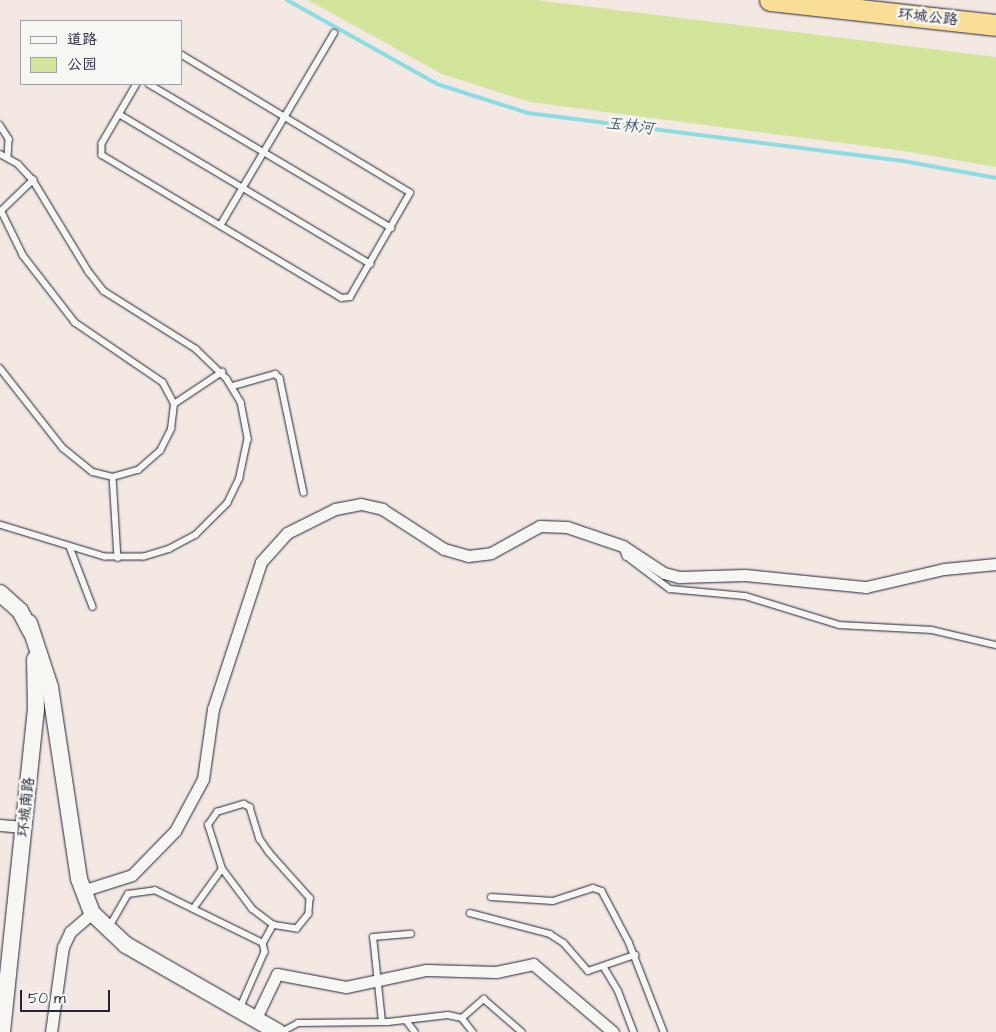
<!DOCTYPE html>
<meta charset="utf-8">
<style>
body{margin:0}
#map{position:relative;width:996px;height:1032px;overflow:hidden;background:#f3e8e2;font-family:"Architects Daughter","LXGW WenKai TC",sans-serif}
div>[style]{position:absolute}
.green>*{inset:0;background:#d2e59a}
.stream>*{height:4px;margin:-2px;padding:0 2px;transform-origin:2px;border-radius:2px;background:#8bdce3}
.roads{filter:drop-shadow(0 0 1px #22223b) drop-shadow(0 0 1px #22223b)}
.lane>*{height:5.5px;margin:-2.75px;padding:0 2.75px;transform-origin:2.75px;border-radius:2.75px;background:#f6f6f2}
.street>*{height:11px;margin:-5.5px;padding:0 5.5px;transform-origin:5.5px;border-radius:5.5px;background:#f6f6f2}
.secondary>*{height:16px;margin:-8px;padding:0 8px;transform-origin:8px;border-radius:8px;background:#f6f6f2}
.highway>*{height:21px;margin:-10.5px;padding:0 10.5px;transform-origin:10.5px;border-radius:10.5px;background:#fbde96}
span{translate:-50% -50%;white-space:nowrap;text-align:center;line-height:1.15;-webkit-text-stroke:5px #f6f6f2;paint-order:stroke}
.street-label{font-size:15px;color:#22223b}
.water-label{font-size:16px;color:#425a6d;font-style:italic}
.legend{position:absolute;left:20px;top:20px;width:162px;height:65px;box-sizing:border-box;background:#f6f6f2;border:1px solid #a1a1a9;margin:0;padding:6px 9px;list-style:none;font-size:15px;color:#22223b}
.legend li{display:flex;align-items:center;gap:10px;height:25px}
.legend b{width:25px;border:1px solid #a1a1a9}
.scale{position:absolute;left:20px;top:990px;width:90px;height:22px;box-sizing:border-box;border:2px solid #22223b;border-top:0;padding-left:6px;font-size:15px;line-height:18px;white-space:nowrap;color:#22223b;-webkit-text-stroke:4px #f6f6f2;paint-order:stroke}
</style>
<div id="map">
<div class="green">
<i style="clip-path:polygon(308px 0,536px 0,996px 57px,996px 167px,904px 151px,530px 102px,442px 74px)"></i>
</div>
<div class="stream">
<i style="left:287px;top:0;width:172px;rotate:29.2deg"></i>
<i style="left:437px;top:84px;width:96px;rotate:17.7deg"></i>
<i style="left:528px;top:113px;width:378px;rotate:7.3deg"></i>
<i style="left:903px;top:161px;width:95px;rotate:10.4deg"></i>
</div>
<div class="roads">
<div class="lane">
<i style="left:137px;top:84px;width:69px;rotate:120.3deg"></i>
<i style="left:102px;top:144px;width:11px;rotate:90deg"></i>
<i style="left:102px;top:155px;width:279px;rotate:30.8deg"></i>
<i style="left:342px;top:298px;width:8px;rotate:-7deg"></i>
<i style="left:350px;top:297px;width:120px;rotate:-60deg"></i>
<i style="left:410px;top:193px;width:267px;rotate:-148.9deg"></i>
<i style="left:149px;top:84px;width:282px;rotate:30.7deg"></i>
<i style="left:119px;top:114px;width:293px;rotate:30.8deg"></i>
<i style="left:0;top:125px;width:17px;rotate:57deg"></i>
<i style="left:9px;top:139px;width:19px;rotate:93deg"></i>
<i style="left:0;top:154px;width:21px;rotate:29deg"></i>
<i style="left:18px;top:164px;width:22px;rotate:47deg"></i>
<i style="left:33px;top:180px;width:108px;rotate:58.7deg"></i>
<i style="left:89px;top:272px;width:24px;rotate:52deg"></i>
<i style="left:104px;top:291px;width:109px;rotate:32.2deg"></i>
<i style="left:196px;top:349px;width:43px;rotate:44.1deg"></i>
<i style="left:227px;top:379px;width:27px;rotate:59deg"></i>
<i style="left:241px;top:402px;width:38px;rotate:79deg"></i>
<i style="left:248px;top:439px;width:40px;rotate:102deg"></i>
<i style="left:240px;top:478px;width:28px;rotate:116deg"></i>
<i style="left:228px;top:503px;width:45px;rotate:135deg"></i>
<i style="left:196px;top:535px;width:30px;rotate:152deg"></i>
<i style="left:170px;top:549px;width:27px;rotate:163deg"></i>
<i style="left:144px;top:557px;width:39px;rotate:180deg"></i>
<i style="left:105px;top:557px;width:110px;rotate:-163.1deg"></i>
<i style="left:220px;top:226px;width:224px;rotate:-59.4deg"></i>
<i style="left:0;top:368px;width:102px;rotate:51.8deg"></i>
<i style="left:63px;top:448px;width:38px;rotate:39deg"></i>
<i style="left:93px;top:472px;width:21px;rotate:14deg"></i>
<i style="left:113px;top:477px;width:26px;rotate:-16deg"></i>
<i style="left:138px;top:470px;width:29px;rotate:-41deg"></i>
<i style="left:160px;top:451px;width:25px;rotate:-63deg"></i>
<i style="left:171px;top:429px;width:25px;rotate:-83deg"></i>
<i style="left:174px;top:404px;width:24px;rotate:-118deg"></i>
<i style="left:163px;top:383px;width:107px;rotate:-145.7deg"></i>
<i style="left:75px;top:323px;width:85px;rotate:-127.8deg"></i>
<i style="left:23px;top:256px;width:50px;rotate:-116.1deg"></i>
<i style="left:1px;top:211px;width:45px;rotate:-44.1deg"></i>
<i style="left:233px;top:386px;width:44px;rotate:-15.9deg"></i>
<i style="left:275px;top:374px;width:6px;rotate:39deg"></i>
<i style="left:280px;top:378px;width:117px;rotate:78.2deg"></i>
<i style="left:174px;top:404px;width:58px;rotate:-33.7deg"></i>
<i style="left:113px;top:477px;width:81px;rotate:86.5deg"></i>
<i style="left:70px;top:547px;width:64px;rotate:69deg"></i>
<i style="left:623px;top:548px;width:9px;rotate:69deg"></i>
<i style="left:626px;top:556px;width:55px;rotate:36.9deg"></i>
<i style="left:670px;top:589px;width:75px;rotate:5.3deg"></i>
<i style="left:745px;top:596px;width:98px;rotate:17.1deg"></i>
<i style="left:839px;top:625px;width:93px;rotate:3.1deg"></i>
<i style="left:932px;top:630px;width:66px;rotate:13.2deg"></i>
<i style="left:244px;top:804px;width:7px;rotate:27deg"></i>
<i style="left:250px;top:807px;width:34px;rotate:73deg"></i>
<i style="left:260px;top:839px;width:16px;rotate:55deg"></i>
<i style="left:269px;top:852px;width:62px;rotate:48.3deg"></i>
<i style="left:310px;top:898px;width:16px;rotate:94deg"></i>
<i style="left:309px;top:914px;width:19px;rotate:129deg"></i>
<i style="left:297px;top:929px;width:24px;rotate:-171deg"></i>
<i style="left:273px;top:925px;width:26px;rotate:-143deg"></i>
<i style="left:252px;top:909px;width:50px;rotate:-126.9deg"></i>
<i style="left:222px;top:869px;width:46px;rotate:-107.7deg"></i>
<i style="left:208px;top:825px;width:16px;rotate:-55deg"></i>
<i style="left:217px;top:812px;width:28px;rotate:-17deg"></i>
<i style="left:491px;top:897px;width:62px;rotate:3.7deg"></i>
<i style="left:553px;top:901px;width:42px;rotate:-18deg"></i>
<i style="left:593px;top:888px;width:9px;rotate:18deg"></i>
<i style="left:602px;top:891px;width:58px;rotate:62.1deg"></i>
<i style="left:629px;top:942px;width:97px;rotate:68.7deg"></i>
<i style="left:193px;top:909px;width:49px;rotate:-54.1deg"></i>
<i style="left:470px;top:913px;width:83px;rotate:14.7deg"></i>
<i style="left:550px;top:934px;width:17px;rotate:33deg"></i>
<i style="left:564px;top:943px;width:37px;rotate:49deg"></i>
<i style="left:588px;top:971px;width:50px;rotate:-18.8deg"></i>
<i style="left:109px;top:927px;width:38px;rotate:-60deg"></i>
<i style="left:128px;top:894px;width:27px;rotate:-8deg"></i>
<i style="left:155px;top:890px;width:120px;rotate:26.1deg"></i>
<i style="left:263px;top:943px;width:9px;rotate:77deg"></i>
<i style="left:265px;top:952px;width:62px;rotate:113.7deg"></i>
<i style="left:263px;top:943px;width:21px;rotate:-61deg"></i>
<i style="left:604px;top:967px;width:27px;rotate:59deg"></i>
<i style="left:618px;top:990px;width:45px;rotate:69.1deg"></i>
<i style="left:462px;top:1018px;width:29px;rotate:-41deg"></i>
<i style="left:484px;top:999px;width:50px;rotate:41deg"></i>
<i style="left:406px;top:1020px;width:15px;rotate:53deg"></i>
<i style="left:382px;top:1022px;width:85px;rotate:-96deg"></i>
<i style="left:373px;top:937px;width:38px;rotate:-5deg"></i>
<i style="left:282px;top:1032px;width:18px;rotate:-29deg"></i>
<i style="left:298px;top:1023px;width:90px;rotate:-0.6deg"></i>
<i style="left:388px;top:1022px;width:60px;rotate:-6.7deg"></i>
<i style="left:448px;top:1015px;width:14px;rotate:12deg"></i>
<i style="left:462px;top:1018px;width:18px;rotate:52deg"></i>
</div>
<div class="street">
<i style="left:0;top:825px;width:24px;rotate:5deg"></i>
<i style="left:82px;top:891px;width:52px;rotate:-17.7deg"></i>
<i style="left:132px;top:875px;width:62px;rotate:-45.7deg"></i>
<i style="left:175px;top:831px;width:59px;rotate:-61.7deg"></i>
<i style="left:203px;top:779px;width:71px;rotate:-81.9deg"></i>
<i style="left:213px;top:709px;width:155px;rotate:-71.9deg"></i>
<i style="left:261px;top:562px;width:39px;rotate:-48deg"></i>
<i style="left:287px;top:533px;width:54px;rotate:-26.6deg"></i>
<i style="left:335px;top:509px;width:26px;rotate:-11deg"></i>
<i style="left:361px;top:504px;width:22px;rotate:13deg"></i>
<i style="left:382px;top:509px;width:74px;rotate:32.8deg"></i>
<i style="left:444px;top:549px;width:25px;rotate:16deg"></i>
<i style="left:468px;top:556px;width:23px;rotate:-7deg"></i>
<i style="left:491px;top:553px;width:56px;rotate:-28.9deg"></i>
<i style="left:540px;top:526px;width:27px;rotate:2deg"></i>
<i style="left:567px;top:527px;width:59px;rotate:18.7deg"></i>
<i style="left:623px;top:546px;width:49px;rotate:33.4deg"></i>
<i style="left:664px;top:573px;width:16px;rotate:15deg"></i>
<i style="left:679px;top:577px;width:66px;rotate:-1.7deg"></i>
<i style="left:745px;top:575px;width:122px;rotate:5.7deg"></i>
<i style="left:866px;top:587px;width:80px;rotate:-13deg"></i>
<i style="left:944px;top:569px;width:52px;rotate:-5.5deg"></i>
<i style="left:255px;top:1020px;width:51px;rotate:-64.4deg"></i>
<i style="left:277px;top:974px;width:70px;rotate:10.7deg"></i>
<i style="left:346px;top:987px;width:82px;rotate:-12deg"></i>
<i style="left:426px;top:970px;width:70px;rotate:1.6deg"></i>
<i style="left:496px;top:972px;width:38px;rotate:-12deg"></i>
<i style="left:533px;top:964px;width:105px;rotate:40.4deg"></i>
<i style="left:51px;top:1032px;width:86px;rotate:-82deg"></i>
<i style="left:63px;top:947px;width:17px;rotate:-65deg"></i>
<i style="left:70px;top:932px;width:29px;rotate:-41deg"></i>
</div>
<div class="secondary">
<i style="left:0;top:593px;width:27px;rotate:42deg"></i>
<i style="left:20px;top:611px;width:24px;rotate:62deg"></i>
<i style="left:29px;top:623px;width:67px;rotate:71.8deg"></i>
<i style="left:50px;top:687px;width:194px;rotate:81.4deg"></i>
<i style="left:79px;top:879px;width:36px;rotate:69deg"></i>
<i style="left:92px;top:913px;width:47px;rotate:43.3deg"></i>
<i style="left:126px;top:945px;width:175px;rotate:29.8deg"></i>
<i style="left:2px;top:1032px;width:324px;rotate:-84deg"></i>
<i style="left:36px;top:710px;width:51px;rotate:-91.1deg"></i>
</div>
<div class="highway">
<i style="left:770px;top:0;width:227px;rotate:6.3deg"></i>
</div>
</div>
<div class="street-label">
<span style="left:928px;top:17px;rotate:6deg">环城公路</span>
<span style="left:26px;top:807px;rotate:-84deg">环城南路</span>
</div>
<div class="water-label">
<span style="left:630px;top:126px;rotate:7deg">玉林河</span>
</div>
<ul class="legend">
<li><b style="height:6px;background:#f6f6f2"></b>道路</li>
<li><b style="height:14px;background:#d2e59a"></b>公园</li>
</ul>
<div class="scale">50 m</div>
</div>
